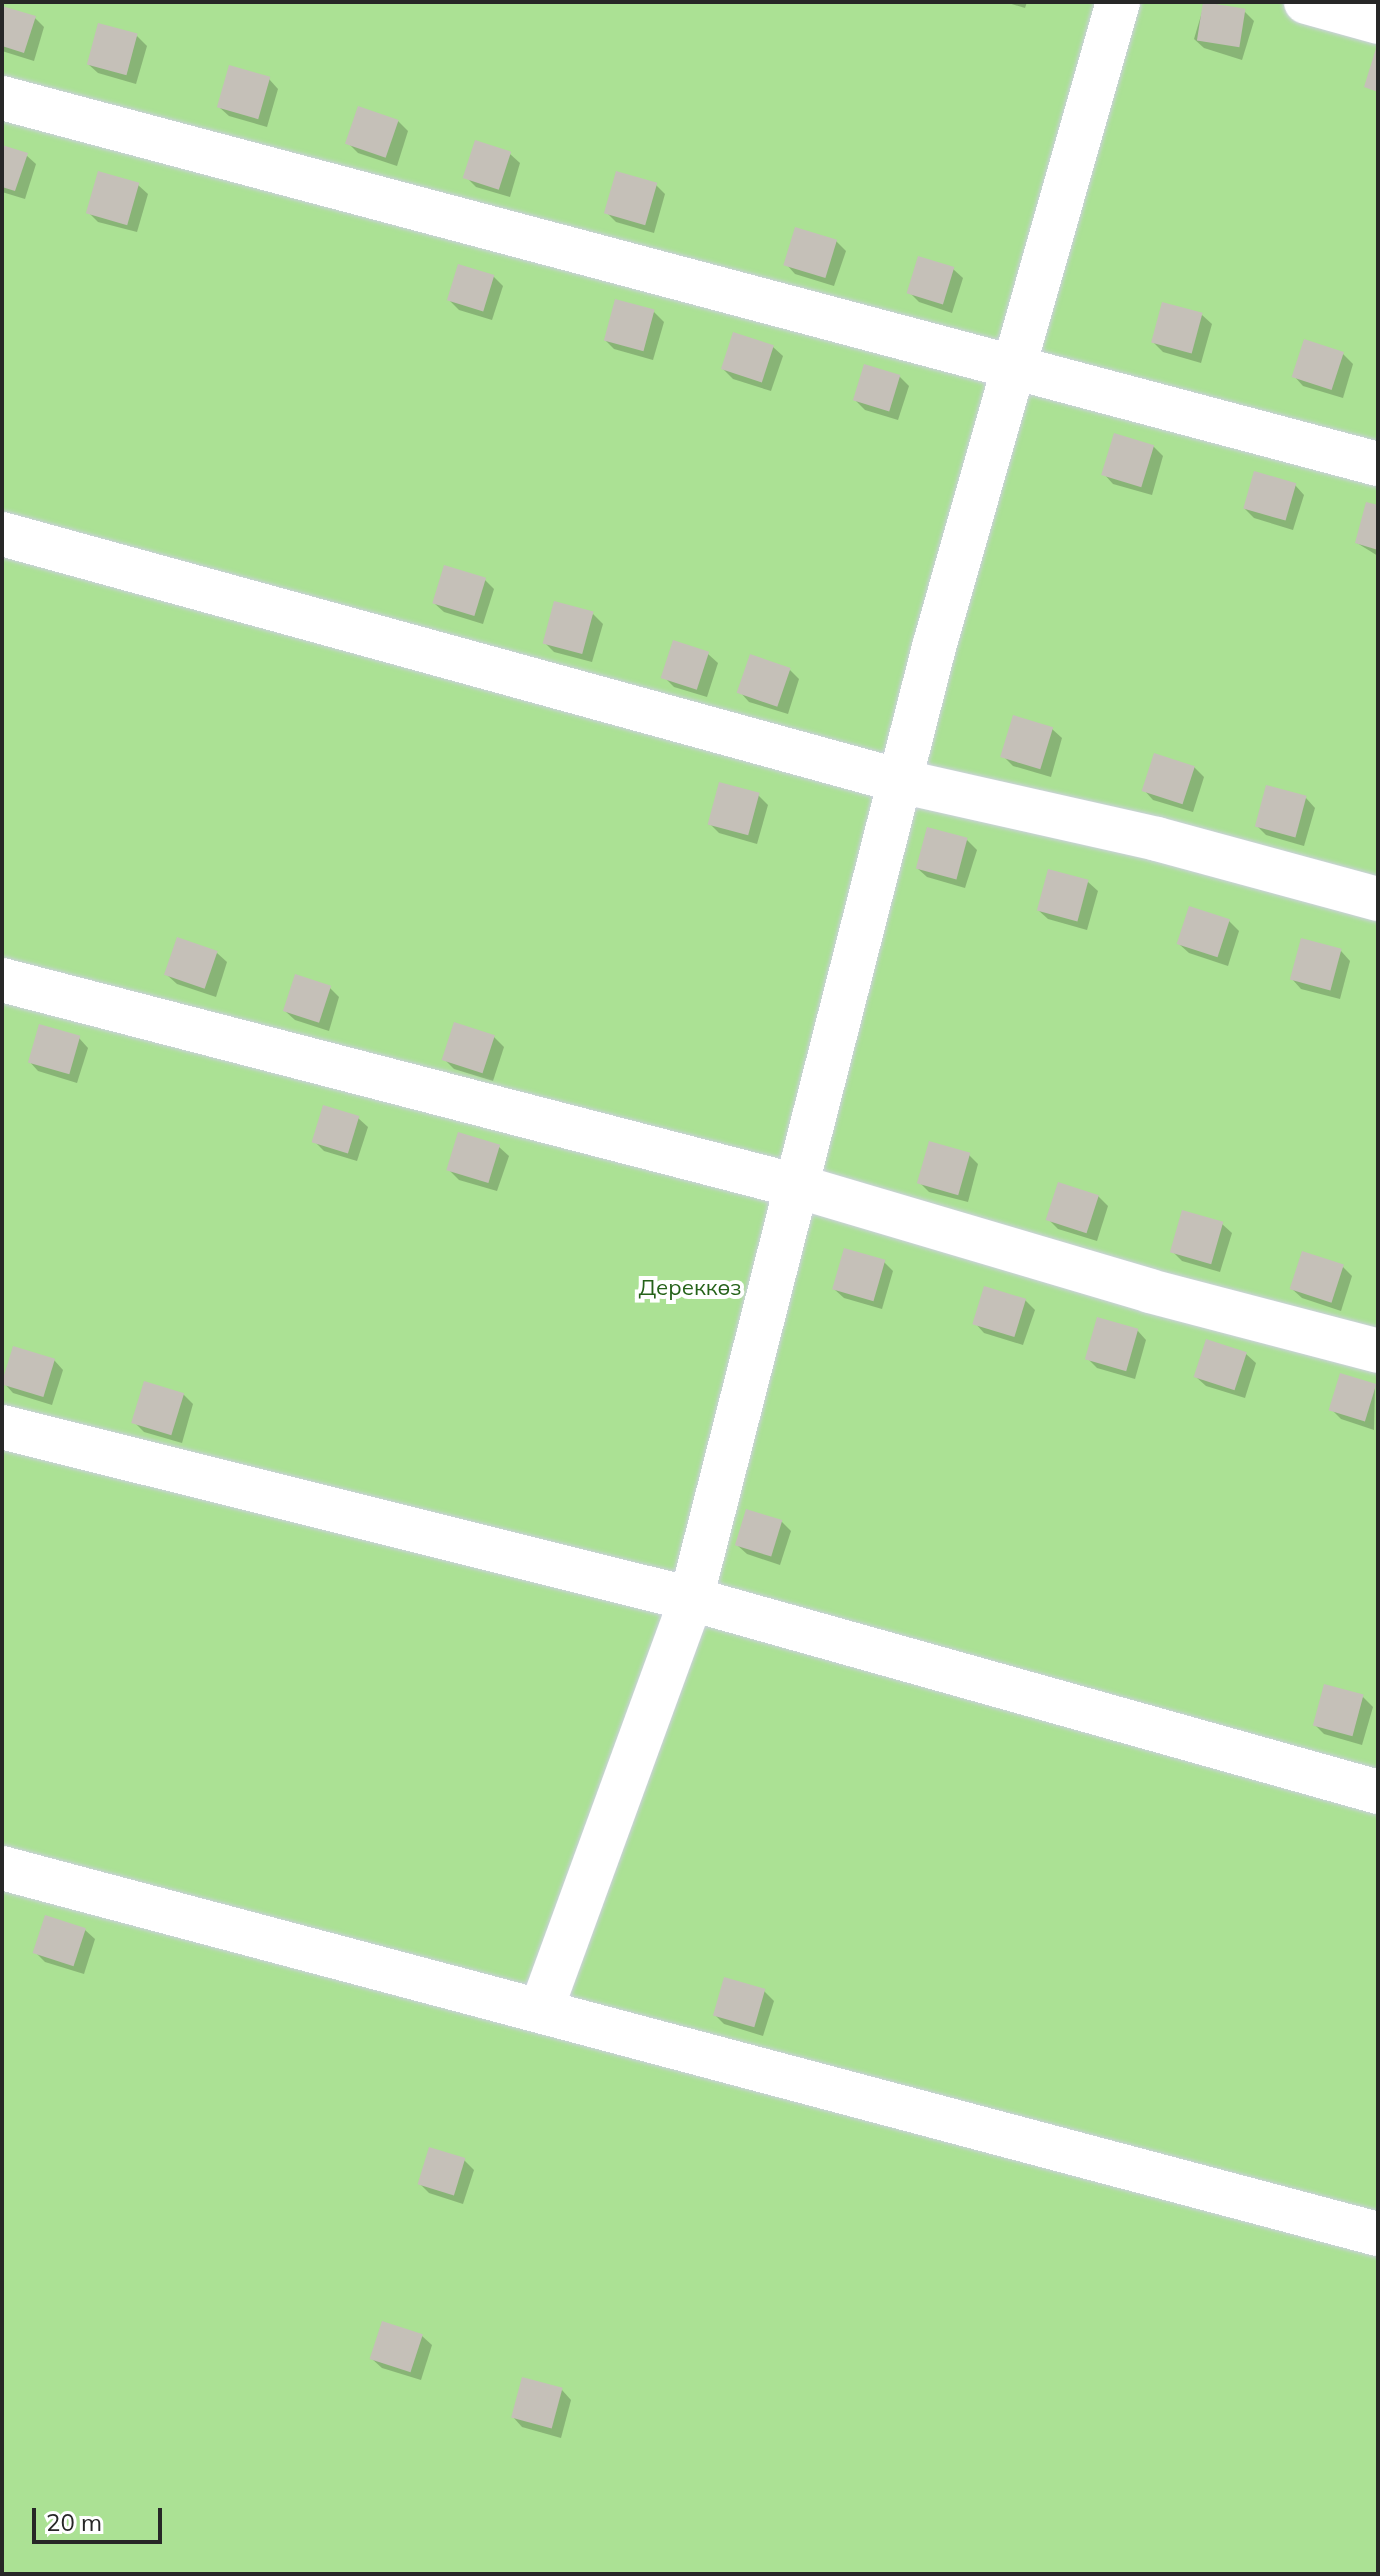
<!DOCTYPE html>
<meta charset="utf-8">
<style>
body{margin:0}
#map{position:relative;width:1380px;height:2576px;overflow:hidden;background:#eae3d8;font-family:Mulish,sans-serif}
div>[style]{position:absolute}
.green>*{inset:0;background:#abe194;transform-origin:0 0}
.shadow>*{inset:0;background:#0003}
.building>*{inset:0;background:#c5c0b8;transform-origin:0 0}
.roads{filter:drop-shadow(0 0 2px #ced0e1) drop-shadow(0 0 2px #ced0e1)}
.minor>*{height:44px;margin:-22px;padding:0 22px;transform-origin:22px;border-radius:22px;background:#fff}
span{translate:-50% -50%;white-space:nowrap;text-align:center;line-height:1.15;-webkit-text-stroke:8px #fff;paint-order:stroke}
.park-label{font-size:22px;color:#256219}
.frame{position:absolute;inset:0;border:4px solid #272727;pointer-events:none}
.scale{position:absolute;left:32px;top:2508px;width:130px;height:36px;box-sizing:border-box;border:4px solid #272727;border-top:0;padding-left:10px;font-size:24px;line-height:28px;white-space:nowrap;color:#272727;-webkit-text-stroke:6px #fff;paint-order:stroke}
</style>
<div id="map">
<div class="green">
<i style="left:2px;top:2px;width:1376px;height:2572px"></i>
</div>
<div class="shadow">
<i style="clip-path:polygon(1005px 2px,1027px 2px,1025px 8px)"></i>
<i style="clip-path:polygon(1205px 2px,1244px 11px,1254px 21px,1242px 60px,1204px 48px,1194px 39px)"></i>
<i style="clip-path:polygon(2px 8px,35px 18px,44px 27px,34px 61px,2px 51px)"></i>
<i style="clip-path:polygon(137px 36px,147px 46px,136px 84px,98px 73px,88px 64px)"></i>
<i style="clip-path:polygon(269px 79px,278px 89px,267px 127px,229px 116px,219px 107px)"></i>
<i style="clip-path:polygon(398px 121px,408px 131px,397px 166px,358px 153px,348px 143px)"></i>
<i style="clip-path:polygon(2px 147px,26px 155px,36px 164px,25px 199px,2px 192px)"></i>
<i style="clip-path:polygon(510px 154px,520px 163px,510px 197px,476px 187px,466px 177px)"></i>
<i style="clip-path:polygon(138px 185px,148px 194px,137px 232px,98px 222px,89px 213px)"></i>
<i style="clip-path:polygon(656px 185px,665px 194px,654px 233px,616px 222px,606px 212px)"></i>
<i style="clip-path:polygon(836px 241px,846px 251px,834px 286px,795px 274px,786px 264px)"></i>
<i style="clip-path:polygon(953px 269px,963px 278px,952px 313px,919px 302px,909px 292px)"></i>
<i style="clip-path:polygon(493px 276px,503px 286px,492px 320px,459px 310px,449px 300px)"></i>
<i style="clip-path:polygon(654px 312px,664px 322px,653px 360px,614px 349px,605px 340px)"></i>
<i style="clip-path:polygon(1202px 315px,1212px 324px,1201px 363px,1163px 352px,1153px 342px)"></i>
<i style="clip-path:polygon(773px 347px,783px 356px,771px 391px,733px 379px,723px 369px)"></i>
<i style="clip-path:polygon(1343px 354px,1353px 364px,1343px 398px,1303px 386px,1294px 376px)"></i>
<i style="clip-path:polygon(899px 376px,909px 386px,898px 420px,865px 410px,855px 400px)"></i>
<i style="clip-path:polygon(1153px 446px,1163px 456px,1152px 495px,1113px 484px,1104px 474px)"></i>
<i style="clip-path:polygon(1295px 485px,1304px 495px,1293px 530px,1254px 518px,1244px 508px)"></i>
<i style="clip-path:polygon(1378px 507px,1378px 556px,1357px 543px)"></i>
<i style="clip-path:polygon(485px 580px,494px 589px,483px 624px,444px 612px,434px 603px)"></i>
<i style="clip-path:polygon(593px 614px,603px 624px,592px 662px,554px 652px,544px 642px)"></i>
<i style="clip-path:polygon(708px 654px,718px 663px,707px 697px,674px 687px,664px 677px)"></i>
<i style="clip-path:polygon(790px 670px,799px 679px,788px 714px,749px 702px,740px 692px)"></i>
<i style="clip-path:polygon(1052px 729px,1062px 738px,1051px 777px,1013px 766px,1003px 756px)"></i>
<i style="clip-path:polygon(1194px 767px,1204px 777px,1193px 812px,1153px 800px,1144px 790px)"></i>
<i style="clip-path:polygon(758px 795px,768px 805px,757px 844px,719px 833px,709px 823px)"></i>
<i style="clip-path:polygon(1306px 798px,1315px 808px,1304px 846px,1266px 835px,1256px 825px)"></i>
<i style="clip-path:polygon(967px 840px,977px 850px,965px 888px,927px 877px,917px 868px)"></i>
<i style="clip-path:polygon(1088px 882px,1098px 891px,1087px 930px,1048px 919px,1038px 910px)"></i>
<i style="clip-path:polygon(1229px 921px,1239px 931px,1228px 966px,1189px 953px,1179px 944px)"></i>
<i style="clip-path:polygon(1341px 951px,1350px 961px,1340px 999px,1301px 989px,1292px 979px)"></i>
<i style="clip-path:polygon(217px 953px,227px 962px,216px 997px,177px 984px,167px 975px)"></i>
<i style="clip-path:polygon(329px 987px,339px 997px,329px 1031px,295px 1020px,285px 1011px)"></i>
<i style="clip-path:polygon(494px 1037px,504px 1047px,493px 1081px,454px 1069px,444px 1059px)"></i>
<i style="clip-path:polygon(79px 1038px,88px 1048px,77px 1083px,38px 1071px,29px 1061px)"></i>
<i style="clip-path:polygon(358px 1118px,368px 1127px,357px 1161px,324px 1151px,314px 1141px)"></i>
<i style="clip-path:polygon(499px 1147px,509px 1156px,497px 1191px,459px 1180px,449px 1170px)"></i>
<i style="clip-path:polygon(969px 1155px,978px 1164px,968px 1202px,929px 1192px,919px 1182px)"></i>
<i style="clip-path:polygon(1098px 1196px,1108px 1206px,1097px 1241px,1058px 1229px,1048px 1219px)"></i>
<i style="clip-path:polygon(1222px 1224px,1232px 1233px,1220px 1272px,1182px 1261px,1172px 1251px)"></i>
<i style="clip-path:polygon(884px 1262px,893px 1271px,882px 1309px,844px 1298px,834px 1289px)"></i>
<i style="clip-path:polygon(1343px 1267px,1352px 1276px,1341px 1311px,1302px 1298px,1292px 1289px)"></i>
<i style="clip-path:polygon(1025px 1300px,1035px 1310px,1023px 1345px,984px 1333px,975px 1323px)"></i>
<i style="clip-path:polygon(1137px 1330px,1146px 1340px,1135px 1379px,1097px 1368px,1087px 1358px)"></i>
<i style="clip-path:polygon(1246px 1354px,1256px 1363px,1245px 1398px,1206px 1386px,1196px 1377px)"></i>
<i style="clip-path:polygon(54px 1360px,63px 1370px,52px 1405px,13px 1393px,4px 1383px)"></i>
<i style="clip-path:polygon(1375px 1386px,1374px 1430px,1341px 1419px,1331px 1409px)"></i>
<i style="clip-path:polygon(183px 1394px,193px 1404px,182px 1443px,144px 1432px,134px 1422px)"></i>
<i style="clip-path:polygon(781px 1521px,791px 1531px,780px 1565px,747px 1554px,737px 1545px)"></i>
<i style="clip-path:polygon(1363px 1697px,1373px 1707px,1362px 1745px,1324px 1734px,1314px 1724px)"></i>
<i style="clip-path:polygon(85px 1930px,95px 1939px,84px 1974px,45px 1962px,35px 1952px)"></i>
<i style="clip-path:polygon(764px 1991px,774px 2001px,763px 2036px,724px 2024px,714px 2014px)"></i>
<i style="clip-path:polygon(464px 2160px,474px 2170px,463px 2204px,429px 2193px,420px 2184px)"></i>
<i style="clip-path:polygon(422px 2336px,432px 2345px,421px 2380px,382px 2368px,372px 2359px)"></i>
<i style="clip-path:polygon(562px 2390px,571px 2400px,561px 2438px,522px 2427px,513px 2417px)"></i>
</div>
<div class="building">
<i style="left:1203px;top:2px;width:43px;height:39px;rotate:9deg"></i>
<i style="clip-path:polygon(2px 6px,36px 16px,24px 53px,2px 46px)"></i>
<i style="left:98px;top:23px;width:41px;height:43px;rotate:15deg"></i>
<i style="clip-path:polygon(1377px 45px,1378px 45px,1378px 92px,1364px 87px)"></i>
<i style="left:229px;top:65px;width:43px;height:44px;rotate:16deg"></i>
<i style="left:358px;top:106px;width:43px;height:40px;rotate:19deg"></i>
<i style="left:475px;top:140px;width:38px;height:40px;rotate:18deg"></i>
<i style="clip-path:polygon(2px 145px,28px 153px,15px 191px,2px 187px)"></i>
<i style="left:98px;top:171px;width:43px;height:44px;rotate:16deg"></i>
<i style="left:616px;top:171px;width:43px;height:44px;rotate:16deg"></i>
<i style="left:795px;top:227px;width:44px;height:40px;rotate:17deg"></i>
<i style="left:918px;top:256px;width:38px;height:39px;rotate:17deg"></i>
<i style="left:458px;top:264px;width:38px;height:38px;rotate:17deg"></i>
<i style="left:615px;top:299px;width:41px;height:43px;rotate:15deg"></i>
<i style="left:1162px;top:302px;width:42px;height:42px;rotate:15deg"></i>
<i style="left:733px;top:332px;width:43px;height:39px;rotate:18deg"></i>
<i style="left:1304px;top:339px;width:42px;height:40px;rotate:18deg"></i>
<i style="left:864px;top:364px;width:38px;height:38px;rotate:17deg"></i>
<i style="left:1114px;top:433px;width:42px;height:44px;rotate:17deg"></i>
<i style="left:1254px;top:471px;width:44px;height:39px;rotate:16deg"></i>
<i style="clip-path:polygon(1366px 502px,1378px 505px,1378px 550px,1355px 543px)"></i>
<i style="left:444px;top:565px;width:44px;height:40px;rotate:17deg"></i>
<i style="left:554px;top:601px;width:41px;height:44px;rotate:15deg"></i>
<i style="left:673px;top:640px;width:38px;height:40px;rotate:18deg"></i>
<i style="left:750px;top:654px;width:43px;height:41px;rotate:19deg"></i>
<i style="left:1013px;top:715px;width:42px;height:44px;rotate:17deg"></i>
<i style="left:1154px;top:753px;width:43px;height:40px;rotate:18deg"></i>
<i style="left:719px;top:782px;width:42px;height:44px;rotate:15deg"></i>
<i style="left:1266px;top:785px;width:42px;height:43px;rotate:15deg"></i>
<i style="left:927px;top:827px;width:42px;height:43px;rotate:15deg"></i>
<i style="left:1048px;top:869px;width:42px;height:43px;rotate:15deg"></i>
<i style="left:1189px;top:906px;width:43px;height:40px;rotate:18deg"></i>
<i style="left:177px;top:937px;width:43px;height:40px;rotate:19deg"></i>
<i style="left:1301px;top:938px;width:42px;height:43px;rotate:15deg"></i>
<i style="left:295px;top:974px;width:38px;height:39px;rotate:18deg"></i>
<i style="left:454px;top:1022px;width:43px;height:40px;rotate:18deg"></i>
<i style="left:39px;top:1024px;width:43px;height:40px;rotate:16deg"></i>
<i style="left:323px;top:1105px;width:38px;height:39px;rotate:17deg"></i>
<i style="left:458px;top:1132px;width:44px;height:40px;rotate:17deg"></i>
<i style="left:929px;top:1141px;width:43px;height:44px;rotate:16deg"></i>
<i style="left:1058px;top:1182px;width:43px;height:40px;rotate:18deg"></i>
<i style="left:1182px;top:1210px;width:43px;height:44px;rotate:16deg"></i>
<i style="left:844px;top:1248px;width:43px;height:43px;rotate:16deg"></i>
<i style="left:1302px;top:1251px;width:44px;height:40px;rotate:18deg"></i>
<i style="left:984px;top:1286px;width:44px;height:40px;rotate:17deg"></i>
<i style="left:1097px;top:1317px;width:43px;height:44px;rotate:16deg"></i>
<i style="left:1206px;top:1339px;width:43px;height:40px;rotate:18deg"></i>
<i style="left:13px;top:1346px;width:44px;height:40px;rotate:17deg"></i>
<i style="left:1340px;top:1373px;width:38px;height:39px;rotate:17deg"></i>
<i style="left:144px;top:1381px;width:42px;height:44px;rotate:17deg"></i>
<i style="left:746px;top:1509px;width:38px;height:38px;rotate:17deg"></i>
<i style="left:1324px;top:1684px;width:41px;height:43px;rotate:15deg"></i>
<i style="left:45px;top:1915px;width:43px;height:40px;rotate:18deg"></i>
<i style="left:724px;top:1977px;width:43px;height:40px;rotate:16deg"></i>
<i style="left:429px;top:2147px;width:38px;height:39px;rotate:17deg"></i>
<i style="left:382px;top:2321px;width:43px;height:40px;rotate:18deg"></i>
<i style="left:522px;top:2377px;width:42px;height:42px;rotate:15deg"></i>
</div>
<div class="roads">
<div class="minor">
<i style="left:1306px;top:2px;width:75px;rotate:15.5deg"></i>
<i style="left:2px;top:98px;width:1424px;rotate:14.9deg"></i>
<i style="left:2px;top:534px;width:931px;rotate:15.38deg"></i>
<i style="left:900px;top:781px;width:263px;rotate:12.7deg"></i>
<i style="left:1157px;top:839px;width:229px;rotate:15.2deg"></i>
<i style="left:2px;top:980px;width:817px;rotate:14.53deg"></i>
<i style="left:793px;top:1185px;width:372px;rotate:16.5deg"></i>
<i style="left:1150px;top:1291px;width:236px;rotate:14.7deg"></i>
<i style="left:2px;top:1427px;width:710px;rotate:14.02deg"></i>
<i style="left:691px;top:1599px;width:983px;rotate:-75.68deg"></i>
<i style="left:934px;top:647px;width:671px;rotate:-74.08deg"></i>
<i style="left:2px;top:1868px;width:1424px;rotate:14.9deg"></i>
<i style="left:541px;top:2010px;width:438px;rotate:-69.9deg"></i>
<i style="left:691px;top:1599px;width:714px;rotate:15.69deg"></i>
</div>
</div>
<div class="park-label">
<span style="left:690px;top:1288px">Дереккөз</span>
</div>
<div class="frame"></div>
<div class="scale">20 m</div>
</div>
